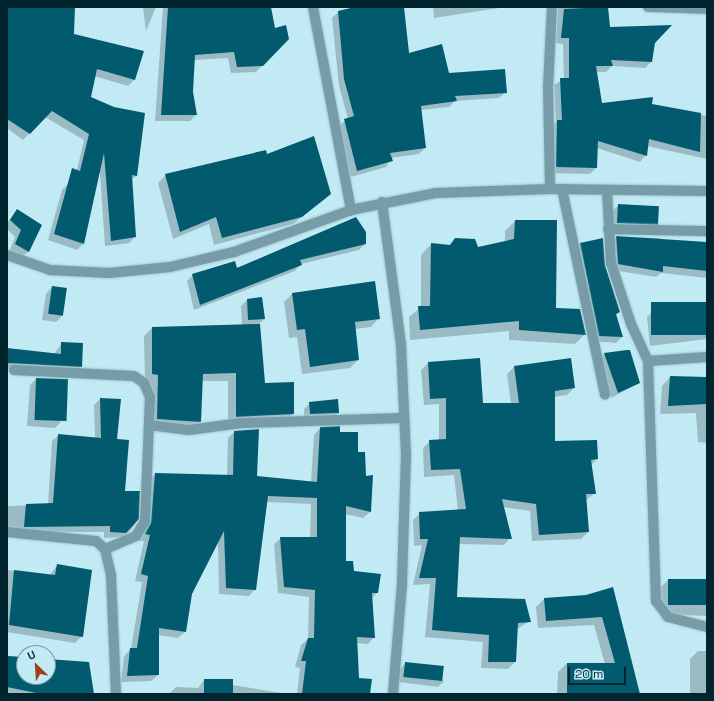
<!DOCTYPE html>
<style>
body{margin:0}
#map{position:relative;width:714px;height:701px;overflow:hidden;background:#c2eaf5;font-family:"Space Grotesk",sans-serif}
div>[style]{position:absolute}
.shadow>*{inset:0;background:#0003}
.building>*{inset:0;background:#015a6d;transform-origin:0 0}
.roads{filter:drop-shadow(0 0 1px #9fc7d1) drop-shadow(0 0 1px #9fc7d1)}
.minor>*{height:10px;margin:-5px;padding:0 5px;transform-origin:5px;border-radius:5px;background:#779ca7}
span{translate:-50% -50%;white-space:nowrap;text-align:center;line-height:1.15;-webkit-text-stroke:4px #c2eaf5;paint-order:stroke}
.frame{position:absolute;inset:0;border:8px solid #00252e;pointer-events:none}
.north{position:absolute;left:16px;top:645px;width:40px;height:40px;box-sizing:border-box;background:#c2eaf5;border:1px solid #749ba5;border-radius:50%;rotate:335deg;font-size:11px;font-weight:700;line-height:16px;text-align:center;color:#00252e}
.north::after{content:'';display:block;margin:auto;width:14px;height:18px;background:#a43d1a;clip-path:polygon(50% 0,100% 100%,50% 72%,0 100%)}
.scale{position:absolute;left:568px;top:667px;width:58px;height:18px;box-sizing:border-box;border:2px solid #00252e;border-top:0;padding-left:5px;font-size:12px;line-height:14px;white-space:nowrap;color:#00252e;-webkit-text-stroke:3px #c2eaf5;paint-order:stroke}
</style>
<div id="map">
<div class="shadow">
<i style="clip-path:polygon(7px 7px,74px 7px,73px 34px,135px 79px,128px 86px,94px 76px,90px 98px,113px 108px,144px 114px,136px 176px,131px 180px,135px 237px,129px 243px,105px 246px,100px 173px,76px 174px,84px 140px,45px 117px,23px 140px,7px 128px)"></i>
<i style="clip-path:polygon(143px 7px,156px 7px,146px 31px)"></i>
<i style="clip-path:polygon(163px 7px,270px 7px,274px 29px,288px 38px,256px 72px,231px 73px,228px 58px,194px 60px,192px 93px,196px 115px,190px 121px,155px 121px)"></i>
<i style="clip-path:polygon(359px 7px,403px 7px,409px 54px,449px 74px,506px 92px,499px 98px,455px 101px,449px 107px,421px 110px,425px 148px,419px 154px,391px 158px,386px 167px,351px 177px,338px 126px,348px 119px,339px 86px,332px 18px,338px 12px)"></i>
<i style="clip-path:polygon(433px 7px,506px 7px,434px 18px)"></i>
<i style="clip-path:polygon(558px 7px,607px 7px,609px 28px,654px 43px,651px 62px,645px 68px,612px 66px,606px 72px,596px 72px,601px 104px,651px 105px,707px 116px,707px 159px,647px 146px,646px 155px,640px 162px,597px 148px,596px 168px,590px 174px,550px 173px,551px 127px,556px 122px,554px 85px,564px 79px,563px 44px,556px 43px)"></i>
<i style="clip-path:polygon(266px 155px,330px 193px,293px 224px,214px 245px,209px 224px,173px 239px,158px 183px,166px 175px)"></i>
<i style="clip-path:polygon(68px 184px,83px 244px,77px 250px,48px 240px,62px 190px)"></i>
<i style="clip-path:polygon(619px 205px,659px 223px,653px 229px,610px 228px,612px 211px)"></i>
<i style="clip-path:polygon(17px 210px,29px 251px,22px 257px,10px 250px,15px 237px,7px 229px,7px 223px)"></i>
<i style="clip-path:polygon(515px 221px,556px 221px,555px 309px,585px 334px,575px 344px,509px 340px,509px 331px,410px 340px,409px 317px,421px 307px,421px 255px,431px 244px,449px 246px,456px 239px,478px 248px,505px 242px,505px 231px)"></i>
<i style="clip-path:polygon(616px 237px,660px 238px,660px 242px,707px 242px,707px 278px,661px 273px,656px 277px,612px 270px,610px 243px)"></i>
<i style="clip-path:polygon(365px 244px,359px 250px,301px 264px,295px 271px,194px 310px,187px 281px,193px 275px)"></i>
<i style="clip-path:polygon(580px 244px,604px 265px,619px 312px,615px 316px,622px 337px,616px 343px,593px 341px,574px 250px)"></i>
<i style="clip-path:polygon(52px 287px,62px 316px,56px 322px,42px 320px,46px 294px)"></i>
<i style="clip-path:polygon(292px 294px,379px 318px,371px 327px,355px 329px,358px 360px,350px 368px,302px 374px,297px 337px,289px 338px,284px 302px)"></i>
<i style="clip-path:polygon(247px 300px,264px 319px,258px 325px,264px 384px,293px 414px,285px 422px,228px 425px,228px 381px,201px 381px,200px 421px,192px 430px,149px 427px,150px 383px,145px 382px,144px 336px,152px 328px,242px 326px,241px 306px)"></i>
<i style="clip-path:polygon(707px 302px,707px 339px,650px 346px,647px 317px,653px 311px)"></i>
<i style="clip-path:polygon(62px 343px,81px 366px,74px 374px,7px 369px,7px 349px,54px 354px)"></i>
<i style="clip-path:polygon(604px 354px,639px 383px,611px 398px,598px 360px)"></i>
<i style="clip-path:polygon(428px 363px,482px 404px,511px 404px,507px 374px,514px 367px,574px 388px,567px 395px,554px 397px,554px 442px,597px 459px,591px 465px,595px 493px,586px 500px,588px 532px,581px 539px,532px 541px,530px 511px,503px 507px,510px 538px,504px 545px,459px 544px,456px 598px,530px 621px,517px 629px,515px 662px,508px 669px,481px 668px,483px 642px,425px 637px,430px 584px,413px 585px,422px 545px,414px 546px,413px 520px,420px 513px,458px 511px,454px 475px,424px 477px,423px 448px,430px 441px,439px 440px,439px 404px,424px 405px,421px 370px)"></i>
<i style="clip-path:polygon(670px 377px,707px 378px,707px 443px,698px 442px,696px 413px,660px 414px,662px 386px)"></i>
<i style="clip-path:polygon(36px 379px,61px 422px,55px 428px,27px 426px,30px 385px)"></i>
<i style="clip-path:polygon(100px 399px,116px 440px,124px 492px,138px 519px,131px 530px,124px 537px,104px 538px,104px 532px,7px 532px,7px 506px,48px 505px,52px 441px,59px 435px,95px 438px,94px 405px)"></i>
<i style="clip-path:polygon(338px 401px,338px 413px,332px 419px,304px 420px,304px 409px,310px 403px)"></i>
<i style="clip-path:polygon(320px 428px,339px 433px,357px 453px,365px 477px,370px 512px,363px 518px,345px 514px,345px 562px,377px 593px,372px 598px,374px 637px,368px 644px,357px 643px,358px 679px,369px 694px,297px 694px,300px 668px,295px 667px,301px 645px,308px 639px,309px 597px,278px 593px,274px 544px,281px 538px,310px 538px,311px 504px,267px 502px,255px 589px,249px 596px,219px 594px,218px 541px,191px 593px,185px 632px,178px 638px,158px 635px,158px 675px,151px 681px,121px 682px,124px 656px,131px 649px,142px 582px,135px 581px,144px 541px,139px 541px,145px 529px,149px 480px,156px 474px,227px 476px,228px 438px,234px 432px,256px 477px,311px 482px,314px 435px)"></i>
<i style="clip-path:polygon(57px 565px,82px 636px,75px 643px,7px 632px,7px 570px,50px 575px)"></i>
<i style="clip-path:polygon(668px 580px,707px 580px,707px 616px,659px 614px,659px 589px)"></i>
<i style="clip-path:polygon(613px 589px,639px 694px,557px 694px,558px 672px,566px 664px,605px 664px,594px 625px,538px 628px,536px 607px,544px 599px,587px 596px)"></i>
<i style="clip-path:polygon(698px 651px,707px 651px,707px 694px,690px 694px,690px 659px)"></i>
<i style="clip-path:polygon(7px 657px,24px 658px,24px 677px,48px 677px,48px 660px,93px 694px,7px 694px)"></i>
<i style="clip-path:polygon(406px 663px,444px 681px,438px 687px,398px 682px,400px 669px)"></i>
<i style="clip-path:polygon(204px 680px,232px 685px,288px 694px,169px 694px,176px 687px,198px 688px)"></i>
</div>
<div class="building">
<i style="clip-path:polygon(7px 7px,75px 7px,74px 34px,144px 51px,135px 80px,97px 69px,91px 97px,114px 107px,145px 113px,137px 176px,132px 175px,136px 237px,111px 241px,104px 153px,84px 244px,54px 234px,72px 168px,80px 171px,89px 134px,52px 111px,30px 134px,7px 119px)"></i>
<i style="clip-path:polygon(168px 7px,271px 7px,275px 28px,286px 25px,289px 39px,263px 66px,237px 67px,234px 52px,195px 55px,193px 92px,197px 115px,161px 115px)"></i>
<i style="clip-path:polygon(355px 7px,404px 7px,409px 53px,442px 44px,449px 73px,505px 69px,507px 93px,455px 96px,457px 101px,421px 106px,426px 148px,390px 153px,393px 161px,357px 171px,344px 119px,354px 116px,344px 79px,338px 11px)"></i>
<i style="clip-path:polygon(608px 7px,610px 27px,672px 25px,655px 43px,652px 62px,611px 60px,613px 66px,596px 66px,602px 103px,653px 97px,652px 104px,701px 113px,700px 152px,649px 139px,647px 156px,598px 141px,597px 168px,556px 167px,557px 120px,562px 120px,560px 78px,569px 78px,569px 38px,561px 38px,564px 9px)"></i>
<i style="clip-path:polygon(314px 136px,331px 194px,302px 217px,222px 238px,216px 217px,180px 232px,165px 174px,266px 150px,267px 154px)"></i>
<i style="left:618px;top:204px;width:41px;height:19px;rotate:3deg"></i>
<i style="clip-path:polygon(17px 209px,42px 225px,29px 252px,15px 244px,21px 230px,10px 220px)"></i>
<i style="clip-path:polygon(356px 217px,366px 232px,366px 244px,300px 260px,302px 265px,200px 305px,192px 274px,235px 261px,237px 268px)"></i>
<i style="clip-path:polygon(515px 220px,557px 220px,556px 308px,580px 309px,586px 335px,519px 330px,519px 321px,420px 330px,418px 306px,430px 306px,431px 243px,450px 245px,455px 238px,475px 239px,478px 247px,514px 239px)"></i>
<i style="clip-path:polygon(616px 236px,707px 242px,707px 271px,663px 266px,663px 272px,618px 264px)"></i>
<i style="clip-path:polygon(603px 238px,605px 265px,620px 312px,616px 314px,623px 337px,599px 336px,580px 243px)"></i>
<i style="clip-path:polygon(375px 281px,380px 319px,355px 322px,359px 360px,310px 367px,305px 329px,297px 330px,292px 293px)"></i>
<i style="left:52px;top:286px;width:15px;height:28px;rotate:8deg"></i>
<i style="clip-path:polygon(262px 297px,265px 319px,248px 320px,247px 299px)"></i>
<i style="left:707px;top:302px;width:33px;height:56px;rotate:90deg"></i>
<i style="clip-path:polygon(260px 324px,265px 383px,294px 382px,294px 414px,236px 417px,236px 373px,203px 374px,201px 422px,157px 419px,158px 375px,152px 374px,152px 327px)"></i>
<i style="clip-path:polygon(61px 342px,83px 343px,82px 367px,7px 363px,7px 348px,61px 354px)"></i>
<i style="clip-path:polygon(627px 350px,630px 350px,640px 383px,618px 393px,604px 353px)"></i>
<i style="clip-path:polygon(480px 358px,483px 403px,519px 403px,514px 366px,571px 358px,575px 388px,555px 391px,555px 441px,597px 440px,598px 459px,591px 460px,596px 494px,586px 494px,589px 532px,539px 535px,536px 504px,502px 499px,512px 539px,460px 537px,457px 597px,525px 599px,531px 622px,518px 623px,516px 662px,488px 662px,489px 635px,432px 630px,436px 578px,419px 578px,428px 539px,420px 539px,419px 512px,466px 509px,460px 469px,431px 470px,429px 440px,446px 439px,446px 398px,430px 399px,428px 362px)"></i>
<i style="clip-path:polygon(670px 376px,707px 377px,707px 404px,668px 406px)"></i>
<i style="left:36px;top:378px;width:32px;height:42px;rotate:2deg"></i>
<i style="clip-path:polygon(100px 398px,121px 399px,117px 439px,129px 440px,125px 491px,140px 491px,139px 519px,126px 533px,110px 532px,110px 526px,24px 527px,26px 504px,53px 503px,58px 434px,101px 438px)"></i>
<i style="clip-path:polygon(338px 399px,339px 413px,310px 414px,309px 402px)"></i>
<i style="clip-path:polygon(340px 426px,340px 432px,358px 432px,358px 452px,365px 452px,366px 476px,373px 475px,371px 512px,346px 506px,346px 561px,353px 561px,354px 571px,381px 574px,378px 593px,372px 593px,375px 638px,357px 637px,359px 678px,372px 679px,370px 694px,302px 694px,306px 661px,301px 661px,308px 638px,314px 638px,315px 590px,284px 587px,280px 537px,317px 537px,317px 498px,268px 496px,256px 590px,226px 588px,224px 531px,192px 594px,186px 632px,159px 628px,159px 675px,127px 676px,130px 648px,137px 648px,148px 576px,141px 574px,150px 535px,145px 534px,151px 522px,155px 473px,233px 475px,234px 431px,259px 429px,257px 476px,317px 482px,320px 427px)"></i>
<i style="clip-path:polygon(57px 564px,92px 570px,83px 637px,9px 625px,14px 570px,55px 575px)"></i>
<i style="left:668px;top:579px;width:39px;height:26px"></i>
<i style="clip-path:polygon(613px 587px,640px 694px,567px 694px,567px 663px,615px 663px,602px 617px,546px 621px,544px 598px,586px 595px)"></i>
<i style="clip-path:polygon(7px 656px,24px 657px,24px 677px,48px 677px,48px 659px,89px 662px,94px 694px,41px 694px,7px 687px)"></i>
<i style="left:405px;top:662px;width:39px;height:15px;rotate:6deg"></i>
<i style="left:204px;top:679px;width:29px;height:15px"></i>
</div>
<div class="roads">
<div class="minor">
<i style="left:313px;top:7px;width:207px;rotate:79.4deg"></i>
<i style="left:648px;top:7px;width:59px;rotate:1.9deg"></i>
<i style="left:550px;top:189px;width:101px;rotate:-91.1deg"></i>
<i style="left:548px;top:88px;width:81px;rotate:-87.2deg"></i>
<i style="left:562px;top:189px;width:210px;rotate:78.2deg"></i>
<i style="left:607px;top:190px;width:73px;rotate:86.9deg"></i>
<i style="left:611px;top:263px;width:64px;rotate:71.8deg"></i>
<i style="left:631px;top:324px;width:41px;rotate:65.3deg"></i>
<i style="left:648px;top:361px;width:240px;rotate:88.1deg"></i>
<i style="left:656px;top:601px;width:20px;rotate:53deg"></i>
<i style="left:668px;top:617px;width:40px;rotate:14.4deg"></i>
<i style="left:382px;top:202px;width:144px;rotate:82.4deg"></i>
<i style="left:401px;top:345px;width:110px;rotate:87.4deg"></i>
<i style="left:406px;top:455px;width:129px;rotate:91.8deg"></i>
<i style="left:402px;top:584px;width:110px;rotate:94.7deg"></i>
<i style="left:608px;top:229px;width:99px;rotate:1.2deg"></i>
<i style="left:7px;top:255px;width:46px;rotate:19.2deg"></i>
<i style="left:50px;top:270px;width:59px;rotate:2.9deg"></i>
<i style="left:109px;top:273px;width:61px;rotate:-5.6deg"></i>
<i style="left:170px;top:267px;width:66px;rotate:-13.2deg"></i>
<i style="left:234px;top:252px;width:124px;rotate:-19.7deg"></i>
<i style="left:351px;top:210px;width:87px;rotate:-11.3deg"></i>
<i style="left:436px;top:193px;width:114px;rotate:-2deg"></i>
<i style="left:550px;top:189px;width:157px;rotate:0.7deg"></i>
<i style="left:648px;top:361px;width:59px;rotate:-3.9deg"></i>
<i style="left:14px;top:370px;width:120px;rotate:2.9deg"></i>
<i style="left:134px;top:376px;width:12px;rotate:35deg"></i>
<i style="left:144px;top:383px;width:15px;rotate:67deg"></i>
<i style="left:150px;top:397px;width:124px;rotate:92.3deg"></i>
<i style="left:145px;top:521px;width:17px;rotate:121deg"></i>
<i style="left:136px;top:536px;width:34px;rotate:157deg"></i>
<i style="left:149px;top:425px;width:40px;rotate:7.1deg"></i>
<i style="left:189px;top:430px;width:53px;rotate:-7.5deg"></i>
<i style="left:242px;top:423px;width:162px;rotate:-1.8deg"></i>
<i style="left:7px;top:532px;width:89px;rotate:5.8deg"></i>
<i style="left:96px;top:541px;width:12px;rotate:42deg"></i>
<i style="left:105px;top:549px;width:27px;rotate:77deg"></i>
<i style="left:111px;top:575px;width:119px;rotate:87.6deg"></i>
</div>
</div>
<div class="frame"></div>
<div class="north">U</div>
<div class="scale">20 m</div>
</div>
